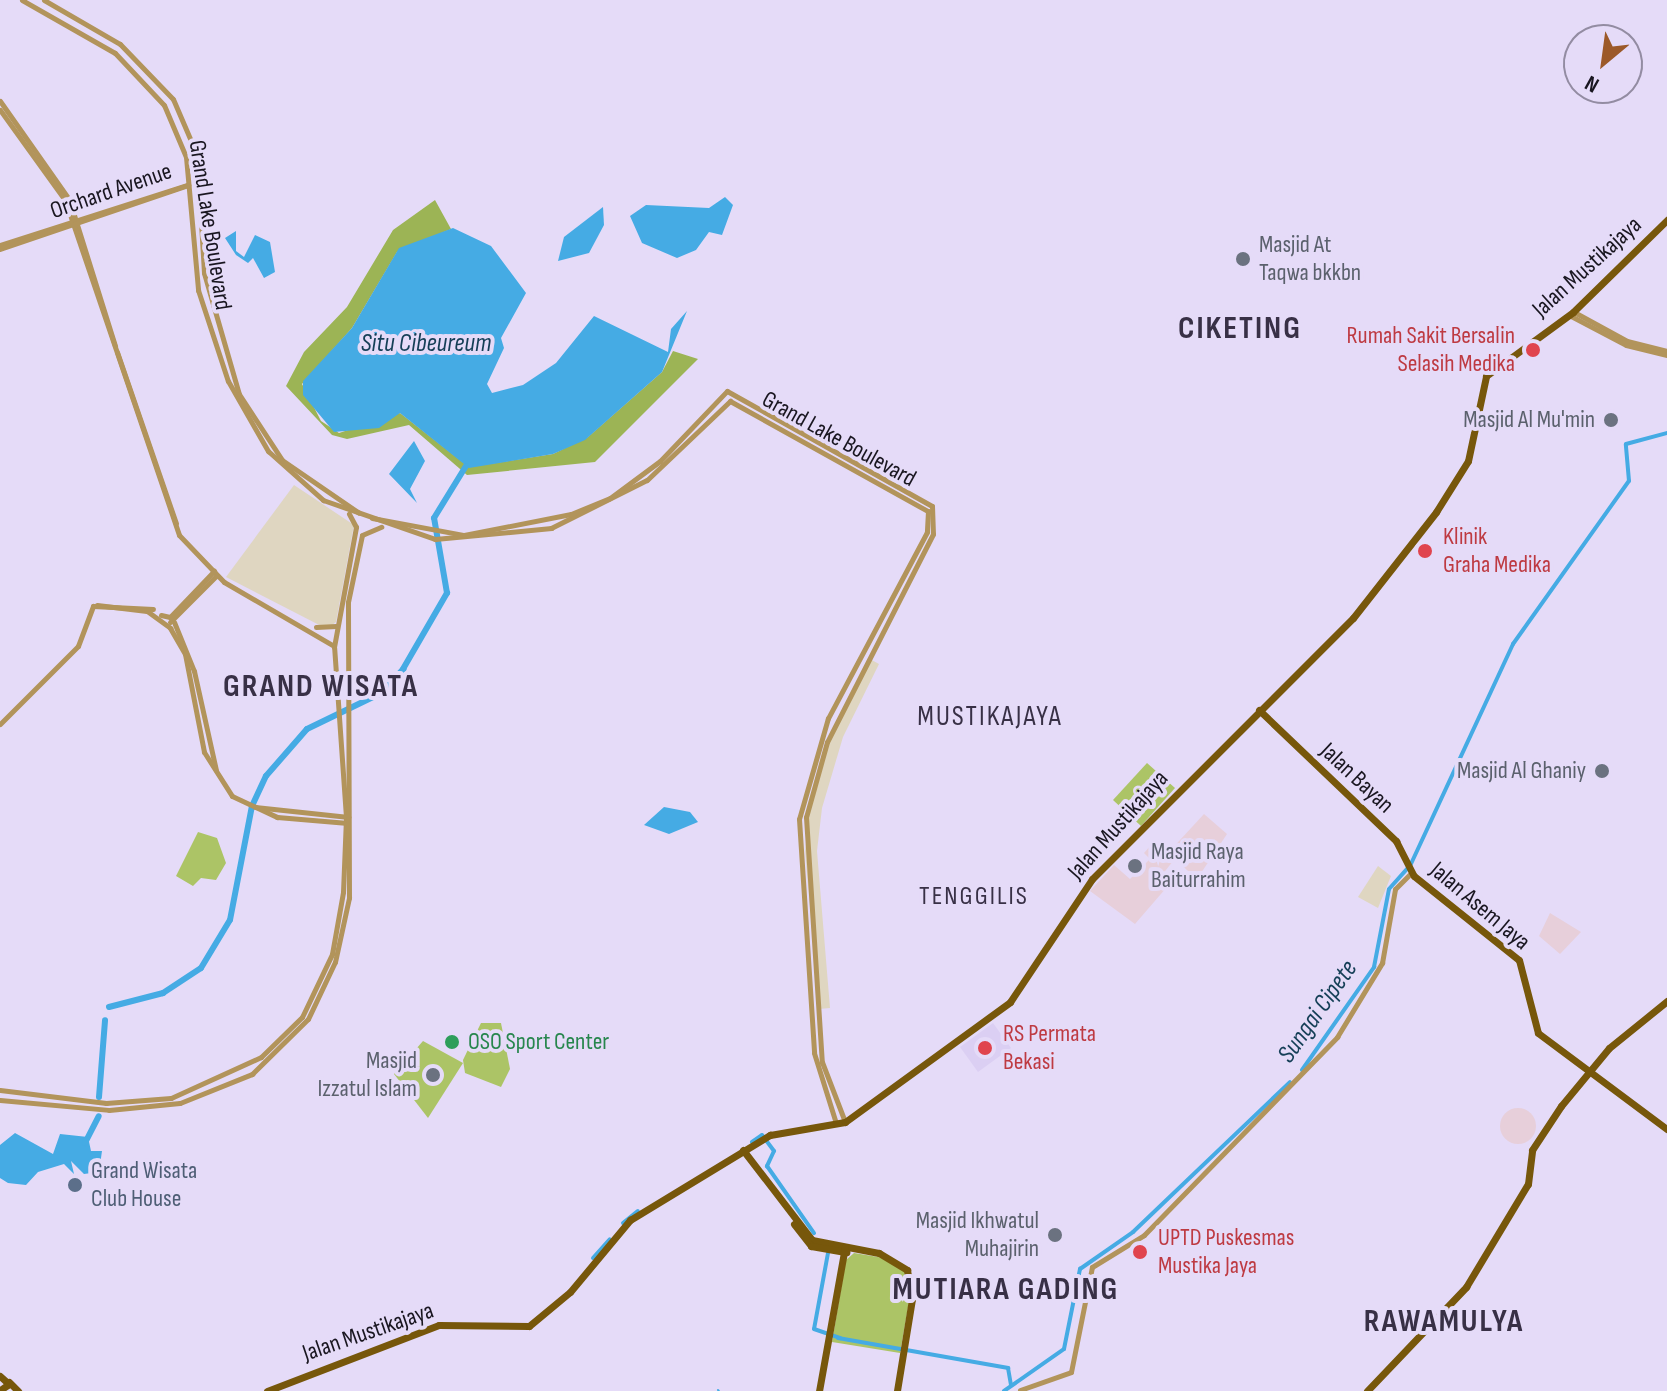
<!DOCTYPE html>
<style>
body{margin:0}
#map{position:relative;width:1667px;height:1391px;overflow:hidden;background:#e5dbf8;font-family:"Sofia Sans Condensed",sans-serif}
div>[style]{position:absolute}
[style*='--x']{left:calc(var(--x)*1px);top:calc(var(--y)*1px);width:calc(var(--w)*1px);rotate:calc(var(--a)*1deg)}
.commercial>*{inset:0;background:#dfd6c1}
.built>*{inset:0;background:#dbcff3}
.education>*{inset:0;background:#e7cfda}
.round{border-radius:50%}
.green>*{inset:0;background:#acc466}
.forest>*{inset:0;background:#9cb455}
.water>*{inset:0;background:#45abe4}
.stream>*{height:2px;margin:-1px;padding:0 1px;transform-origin:1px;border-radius:1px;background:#45abe4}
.canal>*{height:4px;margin:-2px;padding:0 2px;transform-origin:2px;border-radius:2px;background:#45abe4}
.river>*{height:6px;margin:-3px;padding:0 3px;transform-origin:3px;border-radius:3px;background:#45abe4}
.minor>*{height:5px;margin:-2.5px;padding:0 2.5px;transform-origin:2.5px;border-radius:2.5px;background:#b2945b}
.major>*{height:7px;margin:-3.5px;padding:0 3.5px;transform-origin:3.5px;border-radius:3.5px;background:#77570b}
.dots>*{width:22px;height:22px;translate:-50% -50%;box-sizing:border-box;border:4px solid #e5dbf8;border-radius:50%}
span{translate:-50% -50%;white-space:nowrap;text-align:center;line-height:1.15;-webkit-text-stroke:8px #e5dbf8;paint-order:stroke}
.street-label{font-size:24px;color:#191620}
.worship-label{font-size:24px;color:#5b616d}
.left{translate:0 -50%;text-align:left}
.right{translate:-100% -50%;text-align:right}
.health-label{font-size:24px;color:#be3a42}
.leisure-label{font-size:24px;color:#27864d}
.service-label{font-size:24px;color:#4e5e75}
.water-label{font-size:26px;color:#153f57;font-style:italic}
.neighbourhood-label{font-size:26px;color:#383046;letter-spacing:2px}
.quarter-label{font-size:28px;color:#383046;letter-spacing:2px}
.district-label{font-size:32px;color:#383046;font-weight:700;letter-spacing:2px}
.north{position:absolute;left:1563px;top:24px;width:80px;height:80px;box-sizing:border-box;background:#e5dbf8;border:2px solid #938ca2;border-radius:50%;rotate:209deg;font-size:22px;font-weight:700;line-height:32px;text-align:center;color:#191620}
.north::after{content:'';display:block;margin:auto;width:28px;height:36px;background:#9c5929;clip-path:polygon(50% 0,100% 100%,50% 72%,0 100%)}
</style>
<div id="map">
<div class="commercial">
<div style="clip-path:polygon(294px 485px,354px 525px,336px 622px,327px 629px,226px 577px)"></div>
<div style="clip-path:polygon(868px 658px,879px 664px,843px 737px,822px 808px,817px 851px,830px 1008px,819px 1009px,805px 851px,810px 804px,833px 732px)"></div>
<div style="clip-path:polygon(1378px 866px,1391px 876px,1378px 908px,1358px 897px)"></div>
</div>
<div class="built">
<div style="clip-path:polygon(993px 1023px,1011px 1048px,978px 1072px,960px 1047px)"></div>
</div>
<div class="education">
<div style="clip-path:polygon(1204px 814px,1227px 834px,1197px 879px,1168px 853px)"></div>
<div style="clip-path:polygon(1152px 844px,1173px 861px,1155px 884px,1167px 873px,1173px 880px,1135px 924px,1090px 891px,1114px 865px,1130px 879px,1150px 859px,1144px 853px)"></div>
<div style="clip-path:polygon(1550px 913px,1581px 932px,1560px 954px,1539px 936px)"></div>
<div class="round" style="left:1500px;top:1108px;width:36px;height:36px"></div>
</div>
<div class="green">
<div style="clip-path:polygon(1147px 763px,1175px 788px,1141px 826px,1113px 800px)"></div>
<div style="clip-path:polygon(198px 832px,217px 838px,226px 863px,216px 880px,201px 878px,193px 886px,176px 876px)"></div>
<div style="clip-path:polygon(481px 1023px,501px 1023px,510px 1069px,501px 1087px,465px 1073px,463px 1060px)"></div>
<div style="clip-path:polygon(423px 1041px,463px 1063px,428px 1118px,394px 1074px)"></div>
<div style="clip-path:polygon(854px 1253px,884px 1258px,905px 1271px,911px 1290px,900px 1353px,832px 1342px,846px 1260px)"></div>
</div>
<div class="forest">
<div style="clip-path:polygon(435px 200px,451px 229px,397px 252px,352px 328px,302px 384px,321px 421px,339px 433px,400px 413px,469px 467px,553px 454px,588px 437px,662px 372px,673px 351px,698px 359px,595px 462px,467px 475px,409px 425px,347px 439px,332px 435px,286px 386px,304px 352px,347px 307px,393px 230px)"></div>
</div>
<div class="water">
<div style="clip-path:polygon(725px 197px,733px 205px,722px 235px,709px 232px,696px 250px,677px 258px,642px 243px,630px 216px,646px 205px,709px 208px)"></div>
<div style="clip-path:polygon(603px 207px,604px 225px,589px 253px,558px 261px,564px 237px)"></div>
<div style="clip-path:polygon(453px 228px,491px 246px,526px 293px,501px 338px,504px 348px,487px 384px,492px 393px,523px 385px,556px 363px,594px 316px,668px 352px,671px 329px,687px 311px,662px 372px,585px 440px,553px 454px,469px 468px,400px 413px,379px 428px,334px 432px,303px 395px,303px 381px,352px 328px,399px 248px)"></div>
<div style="clip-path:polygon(236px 231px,236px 251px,244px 257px,255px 235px,270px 242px,275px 272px,264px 278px,253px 258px,248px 263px,236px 255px,225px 238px)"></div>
<div style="clip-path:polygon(414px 441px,425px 461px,410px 489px,417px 503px,389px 474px)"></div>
<div style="clip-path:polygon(664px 807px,690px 812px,698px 822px,669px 834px,644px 825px)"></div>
<div style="clip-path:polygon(15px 1133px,53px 1154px,60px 1134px,88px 1137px,91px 1151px,102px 1151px,99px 1172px,84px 1174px,71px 1161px,74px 1174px,64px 1164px,38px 1172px,26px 1185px,8px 1183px,0 1178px,0 1145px)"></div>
</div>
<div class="stream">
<div style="--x:718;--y:1390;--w:1;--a:45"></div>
</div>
<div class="canal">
<div style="--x:1302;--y:1070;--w:126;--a:-55"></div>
<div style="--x:1374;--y:967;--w:79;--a:-79.1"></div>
<div style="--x:1389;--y:889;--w:31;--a:-48"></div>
<div style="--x:1410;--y:866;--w:245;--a:-65.1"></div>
<div style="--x:1513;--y:644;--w:200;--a:-54.6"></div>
<div style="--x:1629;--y:481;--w:37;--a:-95"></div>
<div style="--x:1626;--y:444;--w:42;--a:-15"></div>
<div style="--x:752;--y:1142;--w:12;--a:-35"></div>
<div style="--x:762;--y:1135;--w:20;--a:53"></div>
<div style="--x:774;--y:1151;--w:17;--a:115"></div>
<div style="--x:767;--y:1166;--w:82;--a:55"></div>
<div style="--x:623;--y:1223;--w:19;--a:-39"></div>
<div style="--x:828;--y:1253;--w:77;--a:100.4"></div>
<div style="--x:814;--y:1329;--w:28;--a:19"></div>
<div style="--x:593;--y:1258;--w:25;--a:-48"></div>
<div style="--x:838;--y:1338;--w:173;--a:10"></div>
<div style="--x:1008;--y:1368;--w:17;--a:80"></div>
<div style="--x:1004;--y:1391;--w:73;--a:-35"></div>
<div style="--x:1064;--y:1349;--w:82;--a:-78.7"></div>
<div style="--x:1080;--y:1269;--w:65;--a:-34.9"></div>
<div style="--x:1133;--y:1232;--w:217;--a:-43.7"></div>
</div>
<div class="river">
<div style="--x:109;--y:1007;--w:56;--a:-14.5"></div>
<div style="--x:163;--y:993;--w:45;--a:-33.3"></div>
<div style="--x:201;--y:968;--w:56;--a:-58.9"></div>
<div style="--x:230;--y:920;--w:116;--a:-79.1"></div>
<div style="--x:252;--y:806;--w:33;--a:-65"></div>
<div style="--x:266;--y:776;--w:62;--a:-48.9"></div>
<div style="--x:307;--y:729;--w:82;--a:-25.9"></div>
<div style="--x:381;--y:693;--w:33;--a:-47"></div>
<div style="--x:403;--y:669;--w:88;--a:-59.9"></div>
<div style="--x:447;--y:593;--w:76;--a:-99.8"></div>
<div style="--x:434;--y:518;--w:61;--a:-58.4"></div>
<div style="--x:99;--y:1097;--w:77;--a:-85.5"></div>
<div style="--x:85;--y:1143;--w:30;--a:-63"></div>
</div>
<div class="minor">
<div style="--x:22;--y:0;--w:107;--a:29.7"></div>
<div style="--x:115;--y:53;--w:71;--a:46.7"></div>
<div style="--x:164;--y:105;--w:56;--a:67.1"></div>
<div style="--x:186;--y:157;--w:134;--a:84.8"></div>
<div style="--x:198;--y:290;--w:96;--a:71.8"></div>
<div style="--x:228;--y:381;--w:81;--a:60.3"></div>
<div style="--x:268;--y:451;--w:74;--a:41.7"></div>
<div style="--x:323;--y:500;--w:119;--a:19.2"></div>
<div style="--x:435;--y:539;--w:117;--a:-5.4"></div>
<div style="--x:551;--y:528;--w:107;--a:-26.6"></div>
<div style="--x:647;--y:480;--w:115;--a:-43.6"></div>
<div style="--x:730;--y:401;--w:227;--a:29.1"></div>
<div style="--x:928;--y:511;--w:21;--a:93"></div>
<div style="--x:927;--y:532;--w:211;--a:118"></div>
<div style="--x:828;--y:718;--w:105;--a:106"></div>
<div style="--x:799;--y:819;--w:234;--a:86.3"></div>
<div style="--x:814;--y:1053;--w:73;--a:72.6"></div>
<div style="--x:44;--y:0;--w:88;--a:30.1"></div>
<div style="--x:120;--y:44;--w:76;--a:46.1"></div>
<div style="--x:173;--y:99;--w:61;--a:66.8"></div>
<div style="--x:197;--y:155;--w:118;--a:86.6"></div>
<div style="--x:204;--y:273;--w:126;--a:73.9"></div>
<div style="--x:239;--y:394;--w:79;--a:56.9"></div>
<div style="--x:282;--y:460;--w:93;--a:34.5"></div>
<div style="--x:0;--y:101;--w:120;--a:54.9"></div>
<div style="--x:69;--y:199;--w:154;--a:72.6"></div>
<div style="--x:0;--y:110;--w:111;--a:54.2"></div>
<div style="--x:65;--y:200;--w:354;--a:71.2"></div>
<div style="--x:179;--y:535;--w:65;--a:46.2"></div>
<div style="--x:224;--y:582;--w:127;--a:30.2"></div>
<div style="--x:0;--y:245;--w:196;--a:-17.8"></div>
<div style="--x:0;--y:249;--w:199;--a:-18.8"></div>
<div style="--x:1574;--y:312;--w:60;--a:28.7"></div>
<div style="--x:1627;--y:341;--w:41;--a:14"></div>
<div style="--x:1569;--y:315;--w:64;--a:27.8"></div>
<div style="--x:1626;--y:345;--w:42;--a:13.7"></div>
<div style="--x:117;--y:352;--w:181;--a:71"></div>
<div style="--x:372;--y:518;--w:94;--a:10.5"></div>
<div style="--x:464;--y:535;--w:109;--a:-11.1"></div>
<div style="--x:571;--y:514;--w:42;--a:-22.3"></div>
<div style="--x:610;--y:498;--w:62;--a:-36.5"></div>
<div style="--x:660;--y:461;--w:97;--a:-46.3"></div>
<div style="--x:727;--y:391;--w:235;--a:29.3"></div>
<div style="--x:932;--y:506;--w:28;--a:88"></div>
<div style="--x:933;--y:534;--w:233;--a:117"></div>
<div style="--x:827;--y:742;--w:78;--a:105.6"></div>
<div style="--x:806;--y:817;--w:246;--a:86.3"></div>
<div style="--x:822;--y:1062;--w:64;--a:69"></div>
<div style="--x:97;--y:605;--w:50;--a:6.8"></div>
<div style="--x:147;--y:611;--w:29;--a:36"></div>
<div style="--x:170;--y:628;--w:30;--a:60"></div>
<div style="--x:185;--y:654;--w:100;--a:79"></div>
<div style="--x:204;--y:752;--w:52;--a:57.5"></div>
<div style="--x:232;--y:796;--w:50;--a:25"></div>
<div style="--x:277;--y:817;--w:71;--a:4.8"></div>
<div style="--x:161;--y:615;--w:9;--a:13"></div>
<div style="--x:170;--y:617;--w:64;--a:-46.3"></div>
<div style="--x:170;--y:622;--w:65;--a:-45"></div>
<div style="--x:174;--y:622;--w:53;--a:67.8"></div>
<div style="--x:194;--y:671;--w:101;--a:77.5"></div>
<div style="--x:316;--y:627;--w:20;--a:-3"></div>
<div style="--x:0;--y:724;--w:110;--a:-45"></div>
<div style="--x:78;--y:646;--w:43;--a:-69.4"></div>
<div style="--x:93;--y:606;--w:60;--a:2.9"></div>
<div style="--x:255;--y:807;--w:94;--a:6.1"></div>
<div style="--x:0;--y:1090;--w:107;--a:7"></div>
<div style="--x:106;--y:1103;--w:65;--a:-4.4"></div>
<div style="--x:171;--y:1098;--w:99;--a:-24.5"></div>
<div style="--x:261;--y:1057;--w:57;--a:-44.3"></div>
<div style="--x:302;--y:1017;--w:70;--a:-64.5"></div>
<div style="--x:332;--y:954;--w:63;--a:-79.9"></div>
<div style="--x:343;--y:892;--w:75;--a:-87.7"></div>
<div style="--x:346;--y:817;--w:170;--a:-94"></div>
<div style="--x:334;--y:647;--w:122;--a:-79.6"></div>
<div style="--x:356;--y:527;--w:15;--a:-118"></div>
<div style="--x:0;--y:1100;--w:109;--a:5.2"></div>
<div style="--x:109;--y:1110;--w:71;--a:-5.6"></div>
<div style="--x:180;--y:1103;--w:78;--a:-21.9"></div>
<div style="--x:252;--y:1074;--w:78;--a:-44.5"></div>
<div style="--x:308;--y:1019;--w:63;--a:-64.7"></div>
<div style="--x:335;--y:962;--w:66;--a:-77.7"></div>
<div style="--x:349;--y:898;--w:296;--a:-90.2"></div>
<div style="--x:348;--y:602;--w:68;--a:-78.2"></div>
<div style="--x:362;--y:535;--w:21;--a:-23"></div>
<div style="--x:1020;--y:1390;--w:54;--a:-19.4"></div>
<div style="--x:1071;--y:1372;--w:107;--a:-78.7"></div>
<div style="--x:1092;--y:1267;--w:61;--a:-31.6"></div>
<div style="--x:1144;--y:1235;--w:277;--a:-45.7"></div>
<div style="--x:1337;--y:1037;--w:87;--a:-58.7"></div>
<div style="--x:1382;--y:963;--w:75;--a:-80"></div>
<div style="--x:1395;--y:889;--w:23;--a:-45"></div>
</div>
<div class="major">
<div style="--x:1259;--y:710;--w:190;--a:43.7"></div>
<div style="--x:1396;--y:841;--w:39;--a:63"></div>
<div style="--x:1414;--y:876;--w:134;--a:38.7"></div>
<div style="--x:1519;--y:960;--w:75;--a:75.4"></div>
<div style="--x:1538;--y:1033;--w:161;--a:36.7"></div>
<div style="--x:743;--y:1150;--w:113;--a:52.5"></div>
<div style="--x:812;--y:1240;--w:68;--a:11"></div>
<div style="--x:879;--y:1253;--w:33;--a:31"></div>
<div style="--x:907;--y:1270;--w:29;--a:80"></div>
<div style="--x:912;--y:1299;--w:93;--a:99.3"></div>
<div style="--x:794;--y:1224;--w:28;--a:52"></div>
<div style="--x:811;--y:1246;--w:36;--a:10"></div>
<div style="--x:0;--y:1376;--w:12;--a:42"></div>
<div style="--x:9;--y:1384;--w:11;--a:146"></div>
<div style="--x:9;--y:1382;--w:13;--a:45"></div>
<div style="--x:267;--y:1391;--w:184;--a:-21"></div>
<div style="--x:439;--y:1325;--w:90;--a:0.6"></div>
<div style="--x:529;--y:1326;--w:53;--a:-39.7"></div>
<div style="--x:570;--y:1292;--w:94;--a:-50.2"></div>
<div style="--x:630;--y:1220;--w:164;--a:-31.3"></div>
<div style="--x:770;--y:1135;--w:76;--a:-9.8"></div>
<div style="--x:845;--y:1122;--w:204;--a:-36"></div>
<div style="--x:1010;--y:1002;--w:148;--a:-56.3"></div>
<div style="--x:1092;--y:879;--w:369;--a:-45"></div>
<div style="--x:1353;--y:618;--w:135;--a:-51.9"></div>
<div style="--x:1436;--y:512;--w:60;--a:-57.9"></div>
<div style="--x:1468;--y:461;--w:87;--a:-78"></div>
<div style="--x:1486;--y:376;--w:108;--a:-36.3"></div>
<div style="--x:1573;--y:312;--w:132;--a:-44.4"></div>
<div style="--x:819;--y:1391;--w:146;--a:-79.8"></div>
<div style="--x:1367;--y:1391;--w:144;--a:-46.4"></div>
<div style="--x:1466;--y:1287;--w:120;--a:-59"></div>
<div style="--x:1528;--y:1184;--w:34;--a:-83"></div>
<div style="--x:1532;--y:1150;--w:53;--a:-56.6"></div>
<div style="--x:1561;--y:1106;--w:75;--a:-50.4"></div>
<div style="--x:1609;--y:1048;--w:75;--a:-39"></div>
</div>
<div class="dots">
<div style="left:1243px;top:259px;background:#6b7280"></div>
<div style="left:1533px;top:350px;background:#e0444e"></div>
<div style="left:1611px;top:420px;background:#6b7280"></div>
<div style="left:1425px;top:551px;background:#e0444e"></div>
<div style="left:1602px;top:771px;background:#6b7280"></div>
<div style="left:1135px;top:866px;background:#6b7280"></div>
<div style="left:452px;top:1042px;background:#2e9e5b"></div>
<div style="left:985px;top:1048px;background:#e0444e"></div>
<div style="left:433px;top:1075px;background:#6b7280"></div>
<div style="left:75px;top:1185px;background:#5c6f8a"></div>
<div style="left:1055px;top:1235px;background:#6b7280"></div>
<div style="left:1140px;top:1252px;background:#e0444e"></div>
</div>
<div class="street-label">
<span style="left:111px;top:191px;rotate:-19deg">Orchard Avenue</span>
<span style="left:210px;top:225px;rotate:81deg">Grand Lake Boulevard</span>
<span style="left:1587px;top:267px;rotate:-42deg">Jalan Mustikajaya</span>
<span style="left:839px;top:439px;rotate:29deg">Grand Lake Boulevard</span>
<span style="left:1357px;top:778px;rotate:43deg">Jalan Bayan</span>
<span style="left:1118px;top:825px;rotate:-48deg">Jalan Mustikajaya</span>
<span style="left:1480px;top:906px;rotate:40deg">Jalan Asem Jaya</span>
<span style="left:368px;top:1332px;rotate:-19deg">Jalan Mustikajaya</span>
</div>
<div class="worship-label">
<span class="left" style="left:1259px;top:259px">Masjid At<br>Taqwa bkkbn</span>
<span class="right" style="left:1595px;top:420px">Masjid Al Mu'min</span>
<span class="right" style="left:1586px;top:771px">Masjid Al Ghaniy</span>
<span class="left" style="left:1151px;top:866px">Masjid Raya<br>Baiturrahim</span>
<span class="right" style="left:417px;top:1075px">Masjid<br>Izzatul Islam</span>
<span class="right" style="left:1039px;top:1235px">Masjid Ikhwatul<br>Muhajirin</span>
</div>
<div class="health-label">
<span class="right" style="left:1515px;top:350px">Rumah Sakit Bersalin<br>Selasih Medika</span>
<span class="left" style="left:1443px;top:551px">Klinik<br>Graha Medika</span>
<span class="left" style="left:1003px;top:1048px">RS Permata<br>Bekasi</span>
<span class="left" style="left:1158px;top:1252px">UPTD Puskesmas<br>Mustika Jaya</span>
</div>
<div class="leisure-label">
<span class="left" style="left:468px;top:1042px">OSO Sport Center</span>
</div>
<div class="service-label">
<span class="left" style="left:91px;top:1185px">Grand Wisata<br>Club House</span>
</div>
<div class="water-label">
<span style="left:426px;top:344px">Situ Cibeureum</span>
<span style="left:1318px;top:1012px;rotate:-55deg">Sungai Cipete</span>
</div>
<div class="neighbourhood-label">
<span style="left:974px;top:897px">TENGGILIS</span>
</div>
<div class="quarter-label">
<span style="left:990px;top:717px">MUSTIKAJAYA</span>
</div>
<div class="district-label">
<span style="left:1240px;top:329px">CIKETING</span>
<span style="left:321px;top:687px">GRAND WISATA</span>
<span style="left:1006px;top:1290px">MUTIARA GADING</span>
<span style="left:1444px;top:1322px">RAWAMULYA</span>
</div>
<div class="north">N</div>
</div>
